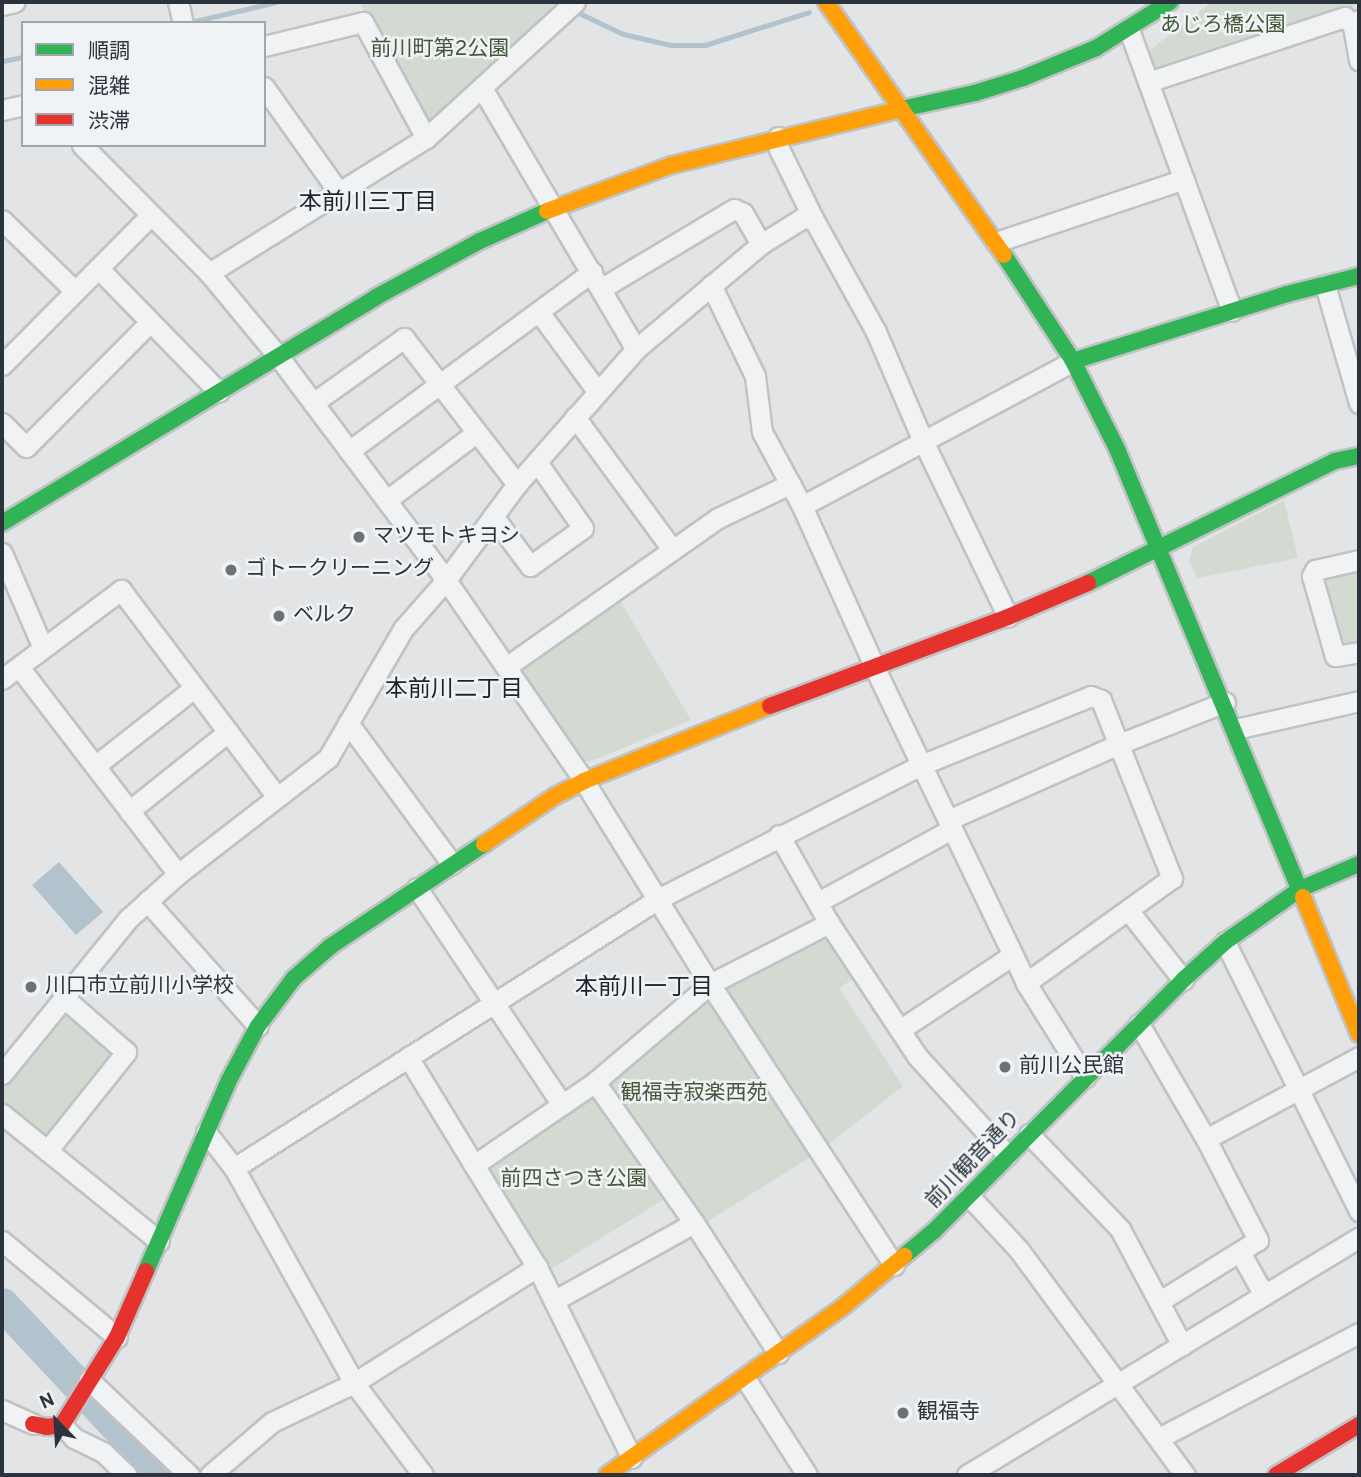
<!DOCTYPE html>
<meta charset="utf-8">
<style>
body{margin:0}
#map{position:relative;width:1361px;height:1477px;overflow:hidden;background:#e2e4e6;font-family:Overpass,"Noto Sans JP",sans-serif}
div>[style]{position:absolute}
[style*='--x']{left:calc(var(--x)*1px);top:calc(var(--y)*1px);width:calc(var(--w)*1px);rotate:calc(var(--a)*1deg)}
.green>*{inset:0;background:#d3dad2}
.water>*{inset:0;background:#b3c3ce}
.stream>*{height:5px;margin:-2.5px;padding:0 2.5px;transform-origin:2.5px;border-radius:2.5px;background:#b3c3ce}
.river>*{height:33px;margin:-16.5px;padding:0 16.5px;transform-origin:16.5px;border-radius:16.5px;background:#b3c3ce}
.roads{filter:drop-shadow(2px 0 #c0c2c4) drop-shadow(-2px 0 #c0c2c4) drop-shadow(0 2px #c0c2c4) drop-shadow(0 -2px #c0c2c4)}
.street>*{height:19px;margin:-9.5px;padding:0 9.5px;transform-origin:9.5px;border-radius:9.5px;background:#f1f2f3}
.fast>*{height:16px;margin:-8px;padding:0 8px;transform-origin:8px;border-radius:8px;background:#30b455}
.slow>*{height:16px;margin:-8px;padding:0 8px;transform-origin:8px;border-radius:8px;background:#ff9f0a}
.jam>*{height:16px;margin:-8px;padding:0 8px;transform-origin:8px;border-radius:8px;background:#e5322d}
.dots>*{width:19px;height:19px;translate:-50% -50%;box-sizing:border-box;border:4px solid #f0f3f5;border-radius:50%}
span{translate:-50% -50%;white-space:nowrap;text-align:center;line-height:1.15;-webkit-text-stroke:5px #f0f3f5;paint-order:stroke}
.park-label{font-size:21px;color:#425839}
.poi-label{font-size:21px;color:#2b333d}
.left{translate:0 -50%;text-align:left}
.street-label{font-size:21px;color:#2b333d}
.neighbourhood-label{font-size:23px;color:#1d242e}
.frame{position:absolute;inset:0;border:4px solid #2b333d;pointer-events:none}
.legend{position:absolute;left:21px;top:21px;width:245px;height:126px;box-sizing:border-box;background:#f0f3f5;border:2px solid #a1a6ab;margin:0;padding:9px 12px;list-style:none;font-size:21px;color:#2b333d}
.legend li{display:flex;align-items:center;gap:14px;height:35px}
.legend b{width:35px;border:2px solid #a1a6ab}
.north{position:absolute;left:21px;top:1386px;width:70px;height:70px;-webkit-text-stroke:5px #f0f3f5;paint-order:stroke;rotate:336deg;font-size:19px;font-weight:700;line-height:28px;text-align:center;color:#2b333d}
.north::after{content:'';display:block;margin:auto;width:24px;height:32px;background:#2b333d;clip-path:polygon(50% 0,100% 100%,50% 72%,0 100%)}
</style>
<div id="map">
<div class="green">
<div style="clip-path:polygon(361px 2px,554px 2px,558px 6px,433px 121px,426px 119px,364px 14px)"></div>
<div style="clip-path:polygon(1212px 2px,1359px 2px,1347px 11px,1156px 72px,1150px 50px)"></div>
<div style="clip-path:polygon(1284px 500px,1298px 558px,1197px 578px,1189px 561px,1193px 547px)"></div>
<div style="clip-path:polygon(1359px 565px,1359px 647px,1345px 649px,1337px 643px,1317px 581px,1322px 572px)"></div>
<div style="clip-path:polygon(619px 599px,691px 720px,589px 762px,577px 759px,518px 673px,519px 666px)"></div>
<div style="clip-path:polygon(818px 935px,828px 938px,856px 977px,839px 988px,903px 1086px,825px 1147px,724px 992px,724px 983px)"></div>
<div style="clip-path:polygon(705px 999px,711px 1000px,812px 1156px,705px 1223px,609px 1088px,609px 1080px)"></div>
<div style="clip-path:polygon(65px 1011px,117px 1048px,49px 1141px,2px 1103px,2px 1087px)"></div>
<div style="clip-path:polygon(586px 1097px,595px 1098px,666px 1198px,548px 1271px,487px 1166px)"></div>
</div>
<div class="water">
<div style="clip-path:polygon(59px 862px,103px 912px,76px 935px,32px 885px)"></div>
</div>
<div class="stream">
<div style="--x:581;--y:14;--w:47;--a:25.5"></div>
<div style="--x:623;--y:34;--w:49;--a:12.9"></div>
<div style="--x:671;--y:45;--w:34;--a:0"></div>
<div style="--x:705;--y:45;--w:109;--a:-17.6"></div>
<div style="--x:191;--y:22;--w:87;--a:-13.2"></div>
<div style="--x:2;--y:61;--w:21;--a:-11"></div>
</div>
<div class="river">
<div style="--x:2;--y:1304;--w:234;--a:46.9"></div>
</div>
<div class="roads">
<div class="street">
<div style="--x:178;--y:2;--w:22;--a:77"></div>
<div style="--x:2;--y:5;--w:13;--a:-13"></div>
<div style="--x:1359;--y:20;--w:8;--a:135"></div>
<div style="--x:1353;--y:26;--w:35;--a:80"></div>
<div style="--x:1129;--y:30;--w:299;--a:69.9"></div>
<div style="--x:264;--y:46;--w:102;--a:-13.6"></div>
<div style="--x:363;--y:22;--w:132;--a:61.5"></div>
<div style="--x:1148;--y:82;--w:207;--a:-18.3"></div>
<div style="--x:1345;--y:17;--w:12;--a:48"></div>
<div style="--x:264;--y:87;--w:128;--a:54.6"></div>
<div style="--x:482;--y:88;--w:303;--a:59.5"></div>
<div style="--x:2;--y:110;--w:22;--a:-13"></div>
<div style="--x:778;--y:137;--w:12;--a:85"></div>
<div style="--x:779;--y:149;--w:79;--a:63.8"></div>
<div style="--x:82;--y:145;--w:180;--a:45.2"></div>
<div style="--x:209;--y:273;--w:108;--a:50.3"></div>
<div style="--x:278;--y:356;--w:280;--a:53.1"></div>
<div style="--x:446;--y:580;--w:244;--a:55.5"></div>
<div style="--x:584;--y:781;--w:239;--a:58.2"></div>
<div style="--x:710;--y:984;--w:336;--a:56.8"></div>
<div style="--x:2;--y:220;--w:102;--a:44.2"></div>
<div style="--x:996;--y:242;--w:198;--a:-18.5"></div>
<div style="--x:98;--y:268;--w:173;--a:45.7"></div>
<div style="--x:209;--y:273;--w:256;--a:-31.9"></div>
<div style="--x:426;--y:138;--w:202;--a:-42.4"></div>
<div style="--x:711;--y:285;--w:101;--a:64.2"></div>
<div style="--x:755;--y:376;--w:56;--a:82.9"></div>
<div style="--x:762;--y:432;--w:84;--a:61.6"></div>
<div style="--x:802;--y:506;--w:190;--a:65.7"></div>
<div style="--x:880;--y:679;--w:337;--a:64.3"></div>
<div style="--x:1026;--y:983;--w:111;--a:57.9"></div>
<div style="--x:1325;--y:285;--w:123;--a:73.9"></div>
<div style="--x:602;--y:288;--w:154;--a:-30.9"></div>
<div style="--x:734;--y:209;--w:10;--a:24"></div>
<div style="--x:743;--y:213;--w:36;--a:60"></div>
<div style="--x:539;--y:312;--w:98;--a:53.7"></div>
<div style="--x:2;--y:365;--w:210;--a:-45.2"></div>
<div style="--x:313;--y:403;--w:112;--a:-35.5"></div>
<div style="--x:404;--y:338;--w:185;--a:52.3"></div>
<div style="--x:575;--y:417;--w:164;--a:53.7"></div>
<div style="--x:2;--y:423;--w:34;--a:45"></div>
<div style="--x:26;--y:447;--w:176;--a:-45.2"></div>
<div style="--x:349;--y:451;--w:302;--a:-36.4"></div>
<div style="--x:387;--y:500;--w:111;--a:-37"></div>
<div style="--x:802;--y:506;--w:307;--a:-28.1"></div>
<div style="--x:493;--y:516;--w:62;--a:53.5"></div>
<div style="--x:530;--y:566;--w:65;--a:-35.6"></div>
<div style="--x:583;--y:528;--w:80;--a:-124.9"></div>
<div style="--x:2;--y:553;--w:103;--a:66.7"></div>
<div style="--x:1359;--y:560;--w:45;--a:167.2"></div>
<div style="--x:1315;--y:570;--w:7;--a:117"></div>
<div style="--x:1312;--y:576;--w:83;--a:74"></div>
<div style="--x:1335;--y:656;--w:24;--a:-9"></div>
<div style="--x:19;--y:667;--w:261;--a:52.5"></div>
<div style="--x:506;--y:667;--w:259;--a:-35.1"></div>
<div style="--x:718;--y:518;--w:80;--a:-25.3"></div>
<div style="--x:2;--y:679;--w:149;--a:-36.8"></div>
<div style="--x:121;--y:590;--w:258;--a:53"></div>
<div style="--x:348;--y:723;--w:175;--a:53.6"></div>
<div style="--x:1236;--y:729;--w:126;--a:-12.8"></div>
<div style="--x:95;--y:766;--w:126;--a:-38.2"></div>
<div style="--x:129;--y:811;--w:127;--a:-38.6"></div>
<div style="--x:948;--y:820;--w:187;--a:-24"></div>
<div style="--x:1119;--y:744;--w:114;--a:-21.6"></div>
<div style="--x:779;--y:835;--w:101;--a:60.4"></div>
<div style="--x:829;--y:923;--w:159;--a:56.5"></div>
<div style="--x:917;--y:1056;--w:134;--a:47.7"></div>
<div style="--x:417;--y:888;--w:261;--a:56.2"></div>
<div style="--x:147;--y:901;--w:167;--a:48.4"></div>
<div style="--x:818;--y:902;--w:153;--a:-28.6"></div>
<div style="--x:1128;--y:910;--w:89;--a:51.8"></div>
<div style="--x:1225;--y:942;--w:301;--a:63.5"></div>
<div style="--x:1139;--y:1024;--w:133;--a:59.8"></div>
<div style="--x:1206;--y:1139;--w:114;--a:62.8"></div>
<div style="--x:1258;--y:1240;--w:115;--a:148.1"></div>
<div style="--x:901;--y:1029;--w:134;--a:-33.5"></div>
<div style="--x:408;--y:1057;--w:127;--a:58.6"></div>
<div style="--x:474;--y:1165;--w:147;--a:-34.4"></div>
<div style="--x:595;--y:1082;--w:151;--a:-40.4"></div>
<div style="--x:710;--y:984;--w:134;--a:-27.1"></div>
<div style="--x:2;--y:1074;--w:201;--a:-50.9"></div>
<div style="--x:129;--y:918;--w:66;--a:-41.9"></div>
<div style="--x:178;--y:874;--w:190;--a:-37.7"></div>
<div style="--x:328;--y:758;--w:149;--a:-59.8"></div>
<div style="--x:403;--y:629;--w:65;--a:-48.7"></div>
<div style="--x:446;--y:580;--w:119;--a:-53.5"></div>
<div style="--x:517;--y:484;--w:180;--a:-48.6"></div>
<div style="--x:636;--y:349;--w:163;--a:-40"></div>
<div style="--x:761;--y:244;--w:49;--a:-31.8"></div>
<div style="--x:803;--y:218;--w:11;--a:10"></div>
<div style="--x:814;--y:220;--w:128;--a:61"></div>
<div style="--x:876;--y:332;--w:119;--a:66.7"></div>
<div style="--x:923;--y:441;--w:195;--a:64.2"></div>
<div style="--x:595;--y:1082;--w:172;--a:54.9"></div>
<div style="--x:694;--y:1223;--w:155;--a:57.1"></div>
<div style="--x:2;--y:1114;--w:202;--a:39"></div>
<div style="--x:206;--y:1132;--w:46;--a:52.1"></div>
<div style="--x:234;--y:1168;--w:246;--a:60.8"></div>
<div style="--x:354;--y:1383;--w:115;--a:53.1"></div>
<div style="--x:1029;--y:1134;--w:132;--a:46.2"></div>
<div style="--x:1120;--y:1229;--w:132;--a:61.9"></div>
<div style="--x:1206;--y:1139;--w:174;--a:-28.2"></div>
<div style="--x:47;--y:1151;--w:127;--a:-51.4"></div>
<div style="--x:126;--y:1052;--w:84;--a:-138.9"></div>
<div style="--x:474;--y:1165;--w:120;--a:58.3"></div>
<div style="--x:234;--y:1168;--w:502;--a:-32.39"></div>
<div style="--x:658;--y:899;--w:295;--a:-27"></div>
<div style="--x:921;--y:765;--w:183;--a:-22.1"></div>
<div style="--x:1091;--y:696;--w:11;--a:22"></div>
<div style="--x:1101;--y:700;--w:192;--a:68.3"></div>
<div style="--x:1172;--y:878;--w:180;--a:144.3"></div>
<div style="--x:969;--y:1196;--w:74;--a:47.2"></div>
<div style="--x:1019;--y:1250;--w:280;--a:53.6"></div>
<div style="--x:2;--y:1241;--w:150;--a:39.9"></div>
<div style="--x:1241;--y:1254;--w:47;--a:60.7"></div>
<div style="--x:555;--y:1300;--w:159;--a:-29"></div>
<div style="--x:745;--y:1378;--w:115;--a:57.4"></div>
<div style="--x:89;--y:1380;--w:138;--a:43.5"></div>
<div style="--x:2;--y:1410;--w:34;--a:24"></div>
<div style="--x:62;--y:1425;--w:18;--a:47"></div>
<div style="--x:74;--y:1438;--w:32;--a:26"></div>
<div style="--x:103;--y:1452;--w:33;--a:44"></div>
<div style="--x:1159;--y:1438;--w:226;--a:-27.7"></div>
<div style="--x:210;--y:1475;--w:82;--a:-40.5"></div>
<div style="--x:272;--y:1422;--w:91;--a:-25.4"></div>
<div style="--x:354;--y:1383;--w:217;--a:-32.4"></div>
<div style="--x:537;--y:1267;--w:213;--a:63.6"></div>
<div style="--x:967;--y:1475;--w:458;--a:-31.2"></div>
</div>
<div class="fast">
<div style="--x:901;--y:109;--w:76;--a:-12.2"></div>
<div style="--x:975;--y:93;--w:50;--a:-17.4"></div>
<div style="--x:1023;--y:78;--w:79;--a:-22.3"></div>
<div style="--x:1096;--y:48;--w:87;--a:-31.9"></div>
<div style="--x:1004;--y:255;--w:126;--a:56.9"></div>
<div style="--x:1073;--y:361;--w:98;--a:63.4"></div>
<div style="--x:1117;--y:449;--w:485;--a:67.5"></div>
<div style="--x:1073;--y:361;--w:224;--a:-17.4"></div>
<div style="--x:1287;--y:294;--w:74;--a:-14"></div>
<div style="--x:2;--y:523;--w:437;--a:-31.1"></div>
<div style="--x:376;--y:297;--w:118;--a:-28.3"></div>
<div style="--x:480;--y:241;--w:73;--a:-24.1"></div>
<div style="--x:1088;--y:583;--w:275;--a:-26.3"></div>
<div style="--x:1335;--y:461;--w:25;--a:-12"></div>
<div style="--x:904;--y:1256;--w:39;--a:-40"></div>
<div style="--x:934;--y:1231;--w:354;--a:-45.2"></div>
<div style="--x:1183;--y:980;--w:57;--a:-42.1"></div>
<div style="--x:1225;--y:942;--w:92;--a:-35.2"></div>
<div style="--x:1300;--y:889;--w:64;--a:-23"></div>
<div style="--x:146;--y:1271;--w:208;--a:-66.5"></div>
<div style="--x:229;--y:1080;--w:61;--a:-61.8"></div>
<div style="--x:258;--y:1026;--w:60;--a:-53.1"></div>
<div style="--x:294;--y:978;--w:49;--a:-40.9"></div>
<div style="--x:331;--y:946;--w:184;--a:-33.7"></div>
</div>
<div class="slow">
<div style="--x:826;--y:2;--w:309;--a:54.9"></div>
<div style="--x:547;--y:211;--w:133;--a:-20.2"></div>
<div style="--x:672;--y:165;--w:236;--a:-13.7"></div>
<div style="--x:484;--y:844;--w:86;--a:-34.1"></div>
<div style="--x:555;--y:796;--w:33;--a:-27"></div>
<div style="--x:584;--y:781;--w:201;--a:-22"></div>
<div style="--x:1303;--y:897;--w:148;--a:67.8"></div>
<div style="--x:607;--y:1475;--w:292;--a:-35.5"></div>
<div style="--x:845;--y:1305;--w:77;--a:-39.7"></div>
</div>
<div class="jam">
<div style="--x:770;--y:706;--w:254;--a:-20.5"></div>
<div style="--x:1008;--y:617;--w:87;--a:-23"></div>
<div style="--x:33;--y:1424;--w:14;--a:12"></div>
<div style="--x:47;--y:1427;--w:15;--a:-8"></div>
<div style="--x:62;--y:1425;--w:104;--a:-58"></div>
<div style="--x:117;--y:1337;--w:72;--a:-66.3"></div>
<div style="--x:1276;--y:1475;--w:97;--a:-31.1"></div>
</div>
</div>
<div class="dots">
<div style="left:359px;top:537px;background:#6b7178"></div>
<div style="left:231px;top:570px;background:#6b7178"></div>
<div style="left:279px;top:616px;background:#6b7178"></div>
<div style="left:31px;top:987px;background:#6b7178"></div>
<div style="left:1005px;top:1067px;background:#6b7178"></div>
<div style="left:903px;top:1413px;background:#6b7178"></div>
</div>
<div class="park-label">
<span style="left:1223px;top:26px">あじろ橋公園</span>
<span style="left:440px;top:50px">前川町第2公園</span>
<span style="left:694px;top:1094px">観福寺寂楽西苑</span>
<span style="left:574px;top:1180px">前四さつき公園</span>
</div>
<div class="poi-label">
<span class="left" style="left:373px;top:537px">マツモトキヨシ</span>
<span class="left" style="left:245px;top:570px">ゴトークリーニング</span>
<span class="left" style="left:293px;top:616px">ベルク</span>
<span class="left" style="left:45px;top:987px">川口市立前川小学校</span>
<span class="left" style="left:1019px;top:1067px">前川公民館</span>
<span class="left" style="left:917px;top:1413px">観福寺</span>
</div>
<div class="street-label">
<span style="left:974px;top:1160px;rotate:-46deg">前川観音通り</span>
</div>
<div class="neighbourhood-label">
<span style="left:368px;top:204px">本前川三丁目</span>
<span style="left:454px;top:691px">本前川二丁目</span>
<span style="left:644px;top:989px">本前川一丁目</span>
</div>
<div class="frame"></div>
<ul class="legend">
<li><b style="height:9px;background:#30b455"></b>順調</li>
<li><b style="height:9px;background:#ff9f0a"></b>混雑</li>
<li><b style="height:9px;background:#e5322d"></b>渋滞</li>
</ul>
<div class="north">N</div>
</div>
